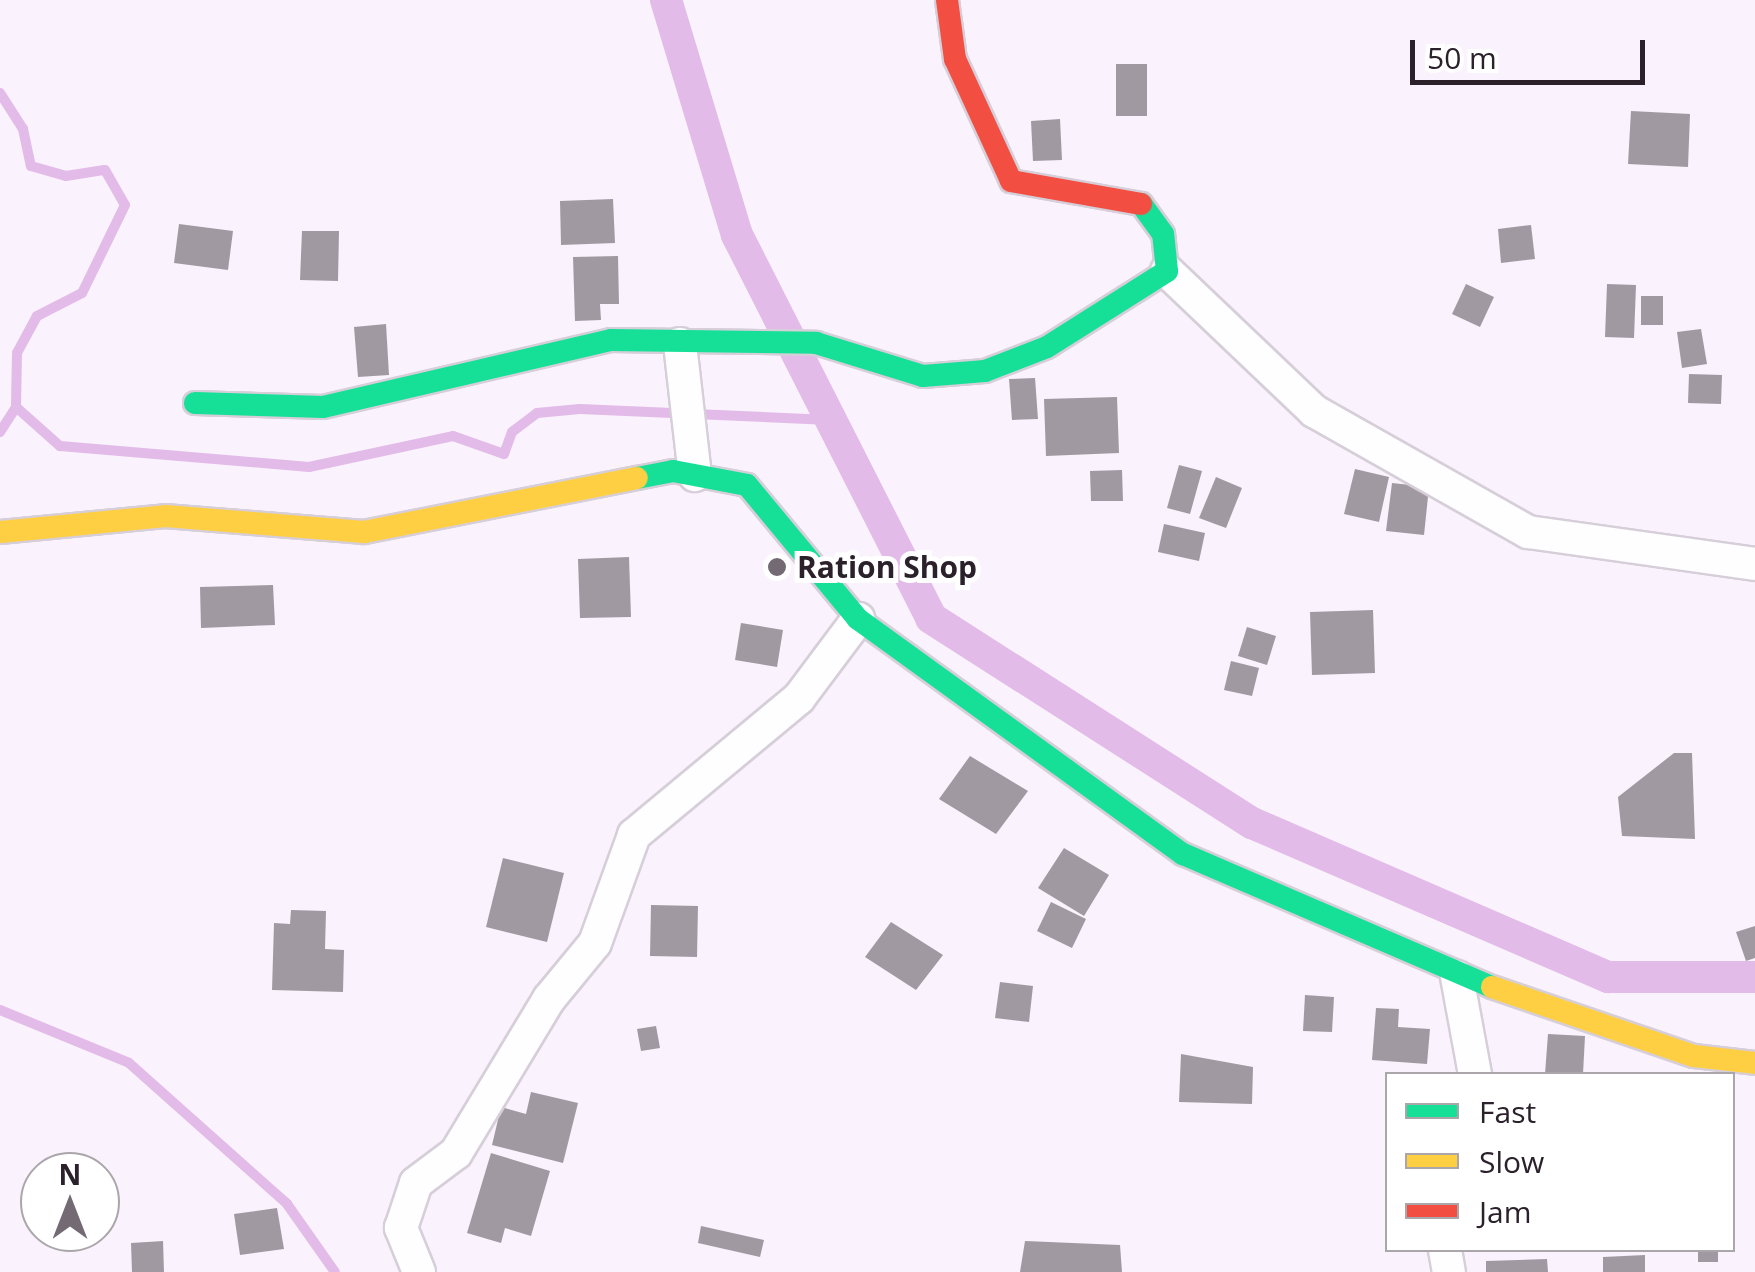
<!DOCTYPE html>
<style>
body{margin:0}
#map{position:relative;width:1755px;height:1272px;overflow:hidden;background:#faf2fc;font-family:"Open Sans",sans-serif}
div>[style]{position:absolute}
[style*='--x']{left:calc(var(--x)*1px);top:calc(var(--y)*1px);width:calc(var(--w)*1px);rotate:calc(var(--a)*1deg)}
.stream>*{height:10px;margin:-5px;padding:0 5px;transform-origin:5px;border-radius:5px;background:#e2bbe8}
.canal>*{height:32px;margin:-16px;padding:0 16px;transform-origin:16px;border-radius:16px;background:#e2bbe8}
.building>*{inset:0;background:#a199a2}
.roads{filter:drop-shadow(2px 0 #d6ced8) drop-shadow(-2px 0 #d6ced8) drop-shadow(0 2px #d6ced8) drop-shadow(0 -2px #d6ced8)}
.street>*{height:32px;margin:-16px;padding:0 16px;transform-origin:16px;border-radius:16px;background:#fefdff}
.fast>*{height:22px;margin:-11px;padding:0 11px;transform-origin:11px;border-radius:11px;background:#16e098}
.slow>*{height:22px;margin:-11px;padding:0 11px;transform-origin:11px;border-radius:11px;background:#ffcf43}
.jam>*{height:22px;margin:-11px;padding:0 11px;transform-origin:11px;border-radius:11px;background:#f24e42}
.dots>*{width:28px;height:28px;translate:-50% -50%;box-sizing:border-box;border:5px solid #fff;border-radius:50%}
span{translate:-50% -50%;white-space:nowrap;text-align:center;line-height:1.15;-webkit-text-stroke:10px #fff;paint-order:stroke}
.poi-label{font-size:30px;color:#2a212b;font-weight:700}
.left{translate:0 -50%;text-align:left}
.legend{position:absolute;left:1385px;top:1072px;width:350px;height:180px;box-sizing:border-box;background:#fff;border:2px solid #aaa6aa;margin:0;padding:12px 18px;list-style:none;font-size:30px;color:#2a212b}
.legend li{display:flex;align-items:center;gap:20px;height:50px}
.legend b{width:50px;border:2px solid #aaa6aa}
.north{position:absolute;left:20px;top:1152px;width:100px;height:100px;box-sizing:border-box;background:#fff;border:2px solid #aaa6aa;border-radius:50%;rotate:0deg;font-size:28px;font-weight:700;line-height:40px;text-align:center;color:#2a212b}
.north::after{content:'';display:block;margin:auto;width:35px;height:45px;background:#736a74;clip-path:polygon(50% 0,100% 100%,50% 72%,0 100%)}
.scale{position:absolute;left:1410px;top:40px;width:235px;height:45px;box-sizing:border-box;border:5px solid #2a212b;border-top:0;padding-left:12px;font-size:30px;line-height:35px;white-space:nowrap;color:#2a212b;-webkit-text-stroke:8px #fff;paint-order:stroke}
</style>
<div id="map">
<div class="stream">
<div style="--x:0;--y:93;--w:43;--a:57.4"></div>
<div style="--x:23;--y:129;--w:38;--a:78"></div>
<div style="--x:31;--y:166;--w:36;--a:16"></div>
<div style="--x:66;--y:176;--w:39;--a:-9"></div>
<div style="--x:105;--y:170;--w:40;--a:60.3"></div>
<div style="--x:125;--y:205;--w:98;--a:116"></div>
<div style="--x:82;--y:293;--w:51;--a:152.9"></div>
<div style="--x:37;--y:316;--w:42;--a:118.4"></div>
<div style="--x:17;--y:353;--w:54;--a:91.1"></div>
<div style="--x:16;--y:407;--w:59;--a:41.6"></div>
<div style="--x:60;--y:446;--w:250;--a:4.8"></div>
<div style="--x:309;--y:467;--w:147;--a:-12.1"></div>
<div style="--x:453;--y:436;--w:54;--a:19.4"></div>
<div style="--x:504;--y:454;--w:23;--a:-70"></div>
<div style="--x:512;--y:432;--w:31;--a:-37"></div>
<div style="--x:537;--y:413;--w:43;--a:-5.3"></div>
<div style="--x:580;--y:409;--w:250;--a:2.5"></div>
<div style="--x:0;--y:432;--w:30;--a:-57"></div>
<div style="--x:0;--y:1010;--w:139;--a:22.3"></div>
<div style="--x:129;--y:1063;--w:212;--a:41.7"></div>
<div style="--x:287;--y:1204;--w:83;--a:54.8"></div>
</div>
<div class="canal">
<div style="--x:666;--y:0;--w:245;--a:73.2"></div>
<div style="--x:737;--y:235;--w:429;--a:63.1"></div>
<div style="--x:931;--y:618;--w:381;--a:32.6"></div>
<div style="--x:1252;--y:823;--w:388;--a:23.4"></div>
<div style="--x:1608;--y:977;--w:147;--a:0"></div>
</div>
<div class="building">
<div style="clip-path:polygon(1116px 64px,1147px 64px,1147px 116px,1116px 116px)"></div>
<div style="clip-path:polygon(1631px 111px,1690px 114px,1688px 167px,1628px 164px)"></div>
<div style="clip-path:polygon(1060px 119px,1062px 160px,1033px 161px,1031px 121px)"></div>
<div style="clip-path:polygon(613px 199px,615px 243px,561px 245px,560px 201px)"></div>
<div style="clip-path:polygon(179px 224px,233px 231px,228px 270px,174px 263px)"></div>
<div style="clip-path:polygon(1531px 225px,1535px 259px,1501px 263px,1498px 229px)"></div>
<div style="clip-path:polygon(302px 231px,339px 231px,338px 281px,300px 280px)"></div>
<div style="clip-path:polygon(618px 256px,619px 304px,600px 304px,601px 320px,575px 321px,573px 257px)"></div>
<div style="clip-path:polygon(1466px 284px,1494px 297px,1480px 327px,1452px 314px)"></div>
<div style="clip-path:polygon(1607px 284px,1636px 285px,1634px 338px,1605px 337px)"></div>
<div style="clip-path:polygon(1641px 296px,1663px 296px,1663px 325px,1641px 325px)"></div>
<div style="clip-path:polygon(386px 324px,389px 375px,358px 377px,354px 327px)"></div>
<div style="clip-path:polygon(1701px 329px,1707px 364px,1682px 368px,1677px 332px)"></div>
<div style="clip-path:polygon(1689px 374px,1722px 375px,1721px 404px,1688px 403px)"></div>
<div style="clip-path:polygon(1035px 378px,1038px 419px,1012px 420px,1009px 379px)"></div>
<div style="clip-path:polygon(1117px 397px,1119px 453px,1046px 456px,1044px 399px)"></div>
<div style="clip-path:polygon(1179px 465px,1202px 471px,1190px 514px,1167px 508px)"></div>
<div style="clip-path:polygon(1355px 469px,1389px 477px,1379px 522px,1344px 514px)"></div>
<div style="clip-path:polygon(1122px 470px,1123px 501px,1091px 501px,1090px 471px)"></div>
<div style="clip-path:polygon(1216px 477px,1242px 488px,1226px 528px,1199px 518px)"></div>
<div style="clip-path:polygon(1392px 483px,1429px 487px,1424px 535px,1386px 531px)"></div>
<div style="clip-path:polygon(1164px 524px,1205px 533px,1199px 561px,1158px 552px)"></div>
<div style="clip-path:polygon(629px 557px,631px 617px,580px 618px,578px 559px)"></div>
<div style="clip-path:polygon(273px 585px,275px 625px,201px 628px,200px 587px)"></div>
<div style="clip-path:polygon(1373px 610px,1375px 673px,1312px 675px,1310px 612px)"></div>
<div style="clip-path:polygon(741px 623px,783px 630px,777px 667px,735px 660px)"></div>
<div style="clip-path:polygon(1247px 627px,1276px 636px,1267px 665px,1238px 656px)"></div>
<div style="clip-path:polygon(1231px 661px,1259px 668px,1252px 696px,1224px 690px)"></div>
<div style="clip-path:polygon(1674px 753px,1692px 753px,1695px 839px,1622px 836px,1618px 797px)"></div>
<div style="clip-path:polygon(970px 756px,1028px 791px,996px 834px,939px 799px)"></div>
<div style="clip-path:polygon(1064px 848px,1109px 875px,1084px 916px,1038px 888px)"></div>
<div style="clip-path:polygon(503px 858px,564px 873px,547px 942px,486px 927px)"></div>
<div style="clip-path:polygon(1051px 902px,1086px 919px,1072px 948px,1037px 931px)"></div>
<div style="clip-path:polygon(651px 905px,698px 906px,697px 957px,650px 956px)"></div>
<div style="clip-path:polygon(291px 910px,326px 911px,325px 949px,344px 950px,343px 992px,272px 990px,274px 923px,290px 924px)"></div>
<div style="clip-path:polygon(891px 922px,943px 955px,916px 990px,865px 957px)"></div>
<div style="clip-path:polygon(1755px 926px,1755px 958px,1746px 961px,1736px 932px)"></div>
<div style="clip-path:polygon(1000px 982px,1033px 986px,1029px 1022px,995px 1018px)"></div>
<div style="clip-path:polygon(1305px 995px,1334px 997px,1332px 1032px,1303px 1031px)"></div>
<div style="clip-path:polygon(1376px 1008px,1399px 1009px,1398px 1027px,1430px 1029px,1427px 1064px,1372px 1060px)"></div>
<div style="clip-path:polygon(656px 1026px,660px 1048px,641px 1051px,637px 1029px)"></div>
<div style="clip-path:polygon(1548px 1034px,1585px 1036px,1583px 1074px,1545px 1074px)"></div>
<div style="clip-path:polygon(1181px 1054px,1253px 1067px,1252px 1104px,1179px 1102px)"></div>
<div style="clip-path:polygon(531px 1092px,578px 1103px,563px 1163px,492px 1145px,501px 1107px,526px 1114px)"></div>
<div style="clip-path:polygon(491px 1153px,550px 1171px,531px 1236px,505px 1228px,501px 1243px,467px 1233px)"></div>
<div style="clip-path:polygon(277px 1208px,284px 1249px,240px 1255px,234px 1214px)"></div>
<div style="clip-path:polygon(701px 1226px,764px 1240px,760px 1257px,698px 1243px)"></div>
<div style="clip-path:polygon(163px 1241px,164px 1272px,132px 1272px,131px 1243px)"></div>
<div style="clip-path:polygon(1025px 1241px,1120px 1245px,1122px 1272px,1020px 1272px)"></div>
<div style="clip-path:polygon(1698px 1250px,1718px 1250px,1718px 1262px,1698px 1262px)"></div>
<div style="clip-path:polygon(1645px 1255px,1645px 1272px,1603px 1272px,1603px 1257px)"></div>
<div style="clip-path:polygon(1547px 1259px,1548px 1272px,1486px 1272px,1486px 1261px)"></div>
</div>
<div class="roads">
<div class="street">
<div style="--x:1167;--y:271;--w:203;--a:43.6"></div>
<div style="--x:1314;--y:411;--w:246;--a:29.5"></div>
<div style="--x:1528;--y:532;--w:229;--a:8"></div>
<div style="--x:680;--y:344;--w:132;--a:83.5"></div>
<div style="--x:1457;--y:977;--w:99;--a:79.5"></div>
<div style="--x:1445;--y:1250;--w:22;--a:80"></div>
<div style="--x:419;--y:1272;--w:48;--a:-112.2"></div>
<div style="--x:401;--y:1228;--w:47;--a:-71.6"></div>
<div style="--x:416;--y:1183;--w:50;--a:-36.9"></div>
<div style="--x:456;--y:1153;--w:180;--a:-58.9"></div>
<div style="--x:549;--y:999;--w:72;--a:-50.6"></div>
<div style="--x:595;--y:943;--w:115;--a:-70.1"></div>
<div style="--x:634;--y:835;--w:214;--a:-39.7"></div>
<div style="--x:799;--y:698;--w:99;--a:-53.2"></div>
</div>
<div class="fast">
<div style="--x:195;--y:403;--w:128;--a:1.8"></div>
<div style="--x:323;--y:407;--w:296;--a:-13.1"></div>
<div style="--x:611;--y:340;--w:205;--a:0.8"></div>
<div style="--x:816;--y:343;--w:112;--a:17.1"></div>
<div style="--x:923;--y:376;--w:62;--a:-4.6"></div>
<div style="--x:985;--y:371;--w:66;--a:-21.2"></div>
<div style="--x:1047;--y:347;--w:142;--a:-32.3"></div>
<div style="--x:1167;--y:271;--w:37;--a:-96"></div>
<div style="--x:1163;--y:234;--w:37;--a:-126"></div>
<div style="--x:637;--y:478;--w:37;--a:-11"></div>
<div style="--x:673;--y:471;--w:75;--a:10.7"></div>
<div style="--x:747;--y:485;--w:174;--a:50.4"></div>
<div style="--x:858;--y:619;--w:401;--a:35.9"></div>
<div style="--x:1183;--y:854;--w:336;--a:23.3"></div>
</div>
<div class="slow">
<div style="--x:0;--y:532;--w:166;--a:-5.5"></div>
<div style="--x:165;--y:516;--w:200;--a:4.6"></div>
<div style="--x:364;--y:532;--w:278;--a:-11.2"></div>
<div style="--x:1492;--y:987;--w:213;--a:18.9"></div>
<div style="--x:1694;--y:1056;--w:61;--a:6.5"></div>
</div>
<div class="jam">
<div style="--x:947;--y:0;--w:60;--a:82.3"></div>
<div style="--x:955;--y:59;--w:134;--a:65.3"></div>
<div style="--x:1011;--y:181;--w:132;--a:10"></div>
</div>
</div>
<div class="dots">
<div style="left:777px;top:567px;background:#736a74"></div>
</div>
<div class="poi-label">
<span class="left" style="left:797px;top:567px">Ration Shop</span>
</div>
<ul class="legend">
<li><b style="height:12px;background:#16e098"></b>Fast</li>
<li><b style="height:12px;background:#ffcf43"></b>Slow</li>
<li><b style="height:12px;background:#f24e42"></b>Jam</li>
</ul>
<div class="north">N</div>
<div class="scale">50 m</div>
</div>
